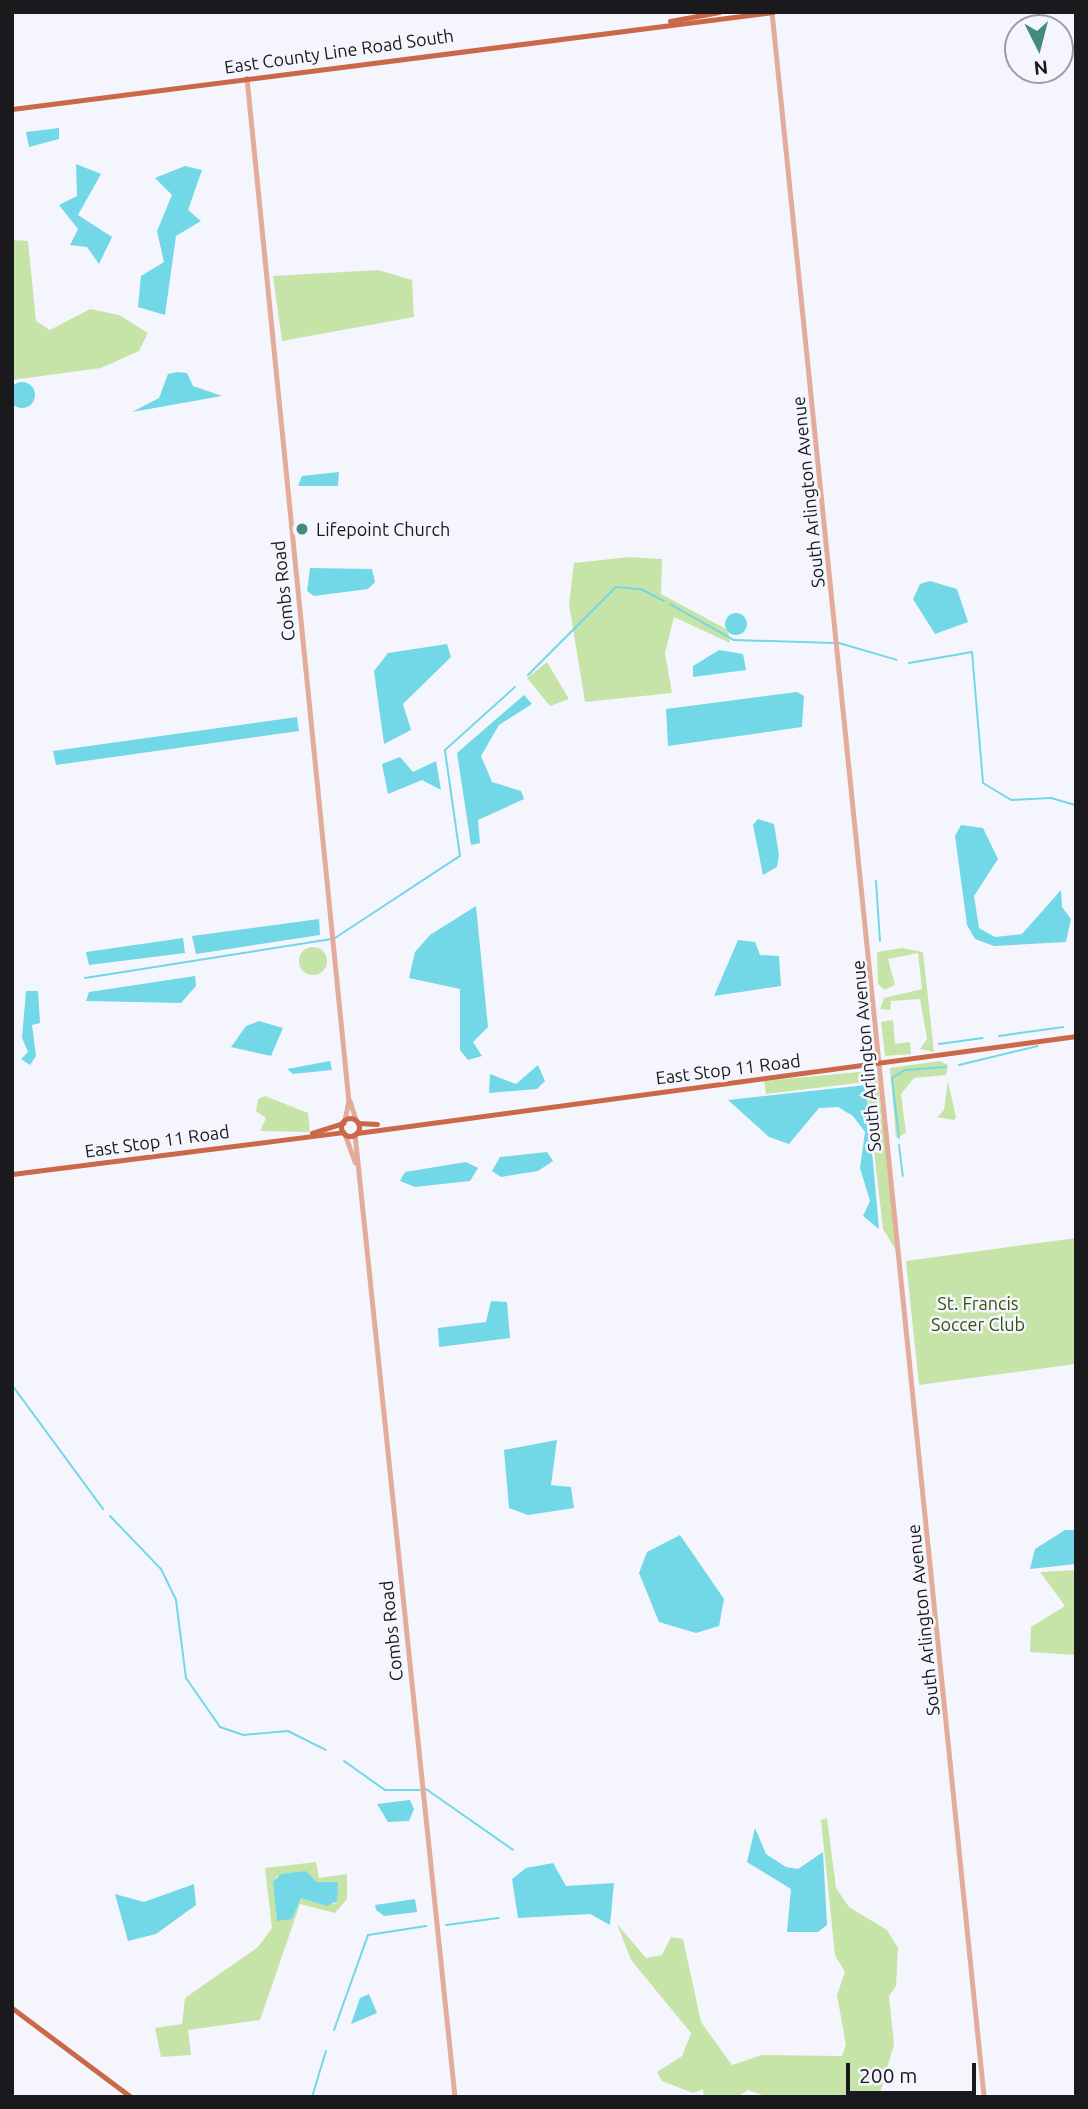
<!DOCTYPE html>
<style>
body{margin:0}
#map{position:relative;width:1088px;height:2109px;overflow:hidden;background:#f5f6fd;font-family:Ubuntu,sans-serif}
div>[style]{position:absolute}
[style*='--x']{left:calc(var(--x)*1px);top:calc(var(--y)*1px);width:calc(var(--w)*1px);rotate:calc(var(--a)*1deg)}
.green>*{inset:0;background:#c6e4a8}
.round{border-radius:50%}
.water>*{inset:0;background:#72d7e6}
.stream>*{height:2px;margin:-1px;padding:0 1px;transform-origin:1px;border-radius:1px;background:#72d7e6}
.minor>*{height:4.5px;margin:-2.25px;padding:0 2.25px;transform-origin:2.25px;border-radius:2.25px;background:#e3ac9a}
.major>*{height:5px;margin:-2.5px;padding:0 2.5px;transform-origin:2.5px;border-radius:2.5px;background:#cb6849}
.major>.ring{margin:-2.5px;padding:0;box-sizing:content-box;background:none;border:5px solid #cb6849;border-radius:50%}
.dots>*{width:19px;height:19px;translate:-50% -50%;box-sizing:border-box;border:4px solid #f5f6fd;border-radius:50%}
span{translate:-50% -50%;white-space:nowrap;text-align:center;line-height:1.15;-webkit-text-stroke:5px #f5f6fd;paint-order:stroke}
.street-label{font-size:18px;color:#1a1a1d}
.poi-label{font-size:18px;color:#1a1a1d}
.left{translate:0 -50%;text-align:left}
.park-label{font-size:18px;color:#35520a}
.frame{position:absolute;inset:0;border:14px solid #1a1a1d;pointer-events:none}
.north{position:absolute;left:1004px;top:14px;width:70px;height:70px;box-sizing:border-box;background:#f5f6fd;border:2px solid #9d9ea3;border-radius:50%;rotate:174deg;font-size:19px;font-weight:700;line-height:28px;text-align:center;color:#1a1a1d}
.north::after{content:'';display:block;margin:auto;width:24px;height:32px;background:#458a80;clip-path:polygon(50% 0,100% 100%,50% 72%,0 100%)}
.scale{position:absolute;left:846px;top:2063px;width:130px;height:32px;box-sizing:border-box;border:4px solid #1a1a1d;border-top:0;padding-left:9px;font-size:21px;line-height:24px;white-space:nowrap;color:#1a1a1d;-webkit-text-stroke:5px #f5f6fd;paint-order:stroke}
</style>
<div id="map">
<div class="green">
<div style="clip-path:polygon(12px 240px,28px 241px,36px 321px,50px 330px,90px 309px,119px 315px,148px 333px,139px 351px,101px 368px,12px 380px)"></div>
<div style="clip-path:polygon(378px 270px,412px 280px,414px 317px,282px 341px,273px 276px)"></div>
<div style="clip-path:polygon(629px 557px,662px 559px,661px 594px,728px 630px,730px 643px,674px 617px,665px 653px,672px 693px,585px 702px,569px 604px,574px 563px)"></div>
<div style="clip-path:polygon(547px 662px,569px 699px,550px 706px,527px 678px)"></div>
<div class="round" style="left:299px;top:947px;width:28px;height:28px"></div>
<div style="clip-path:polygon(902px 948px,923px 952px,934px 1052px,920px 1049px,927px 1039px,920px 999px,891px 1001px,890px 1010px,880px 1009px,884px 998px,922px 989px,918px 953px,888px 959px,895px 985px,884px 990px,878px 984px,877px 952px)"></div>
<div style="clip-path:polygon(893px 1020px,895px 1044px,910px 1042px,911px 1054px,885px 1056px,881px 1022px)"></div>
<div style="clip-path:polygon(940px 1061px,948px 1065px,946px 1075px,914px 1078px,901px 1094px,906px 1133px,896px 1138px,890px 1068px)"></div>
<div style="clip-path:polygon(869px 1071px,877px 1074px,898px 1254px,883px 1229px,866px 1082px,766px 1094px,764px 1081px)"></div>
<div style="clip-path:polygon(948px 1081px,956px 1118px,954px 1120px,937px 1117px,944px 1110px)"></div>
<div style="clip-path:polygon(265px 1096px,308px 1113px,310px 1132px,260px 1131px,266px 1118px,256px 1111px,258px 1099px)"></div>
<div style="clip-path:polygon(1076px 1238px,1076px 1364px,919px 1385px,906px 1261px)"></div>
<div style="clip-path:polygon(1076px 1570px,1076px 1655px,1030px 1652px,1031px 1627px,1065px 1606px,1040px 1572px)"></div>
<div style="clip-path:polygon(827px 1818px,836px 1888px,849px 1907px,887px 1930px,898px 1948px,896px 1986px,889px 1996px,894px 2044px,879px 2097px,768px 2097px,748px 2090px,737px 2097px,704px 2097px,703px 2089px,693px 2093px,662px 2081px,657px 2072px,682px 2056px,691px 2033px,631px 1960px,617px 1924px,646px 1958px,662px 1955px,671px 1937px,683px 1939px,701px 2022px,732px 2065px,762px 2055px,842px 2056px,846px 2045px,837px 1995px,845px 1972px,835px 1955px,821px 1820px)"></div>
<div style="clip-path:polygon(evenodd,316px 1862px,319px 1878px,347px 1874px,347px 1899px,335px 1913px,300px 1904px,260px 2020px,188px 2030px,191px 2055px,161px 2057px,155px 2028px,182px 2024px,185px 1998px,258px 1947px,272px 1928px,265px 1868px,316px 1862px,306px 1871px,317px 1882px,332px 1882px,335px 1904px,301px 1898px,292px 1919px,276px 1917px,276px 1877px,306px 1871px)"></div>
</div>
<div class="water">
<div style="clip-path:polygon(59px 128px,59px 139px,29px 147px,26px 132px)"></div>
<div style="clip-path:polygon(76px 164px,101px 174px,78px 215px,112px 237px,99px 264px,87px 247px,70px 245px,78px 229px,59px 205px,77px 196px)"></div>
<div style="clip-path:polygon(185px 166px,202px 170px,188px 210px,201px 221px,176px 236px,165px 315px,138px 307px,141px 276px,164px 262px,157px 231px,172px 195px,155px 178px)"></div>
<div style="clip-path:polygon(177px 372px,187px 373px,193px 386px,222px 396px,132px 412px,159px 398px,168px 374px)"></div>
<div class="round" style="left:9px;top:382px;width:26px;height:26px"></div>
<div style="clip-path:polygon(339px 472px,338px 486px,298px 486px,302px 476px)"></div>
<div style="clip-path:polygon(310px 568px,372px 569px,375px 582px,368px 589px,314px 596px,307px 591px)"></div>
<div style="clip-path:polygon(930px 581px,957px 589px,968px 622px,935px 634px,913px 599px,920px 584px)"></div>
<div class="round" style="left:725px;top:613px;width:22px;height:22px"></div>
<div style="clip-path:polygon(447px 644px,451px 657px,403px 704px,411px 730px,384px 744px,374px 671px,388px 653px)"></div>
<div style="clip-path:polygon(719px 650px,743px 654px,746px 670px,693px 677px,693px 666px)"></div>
<div style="clip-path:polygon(797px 692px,804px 696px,802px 727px,668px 746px,666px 709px)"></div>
<div style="clip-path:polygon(524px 695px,532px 704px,499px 725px,481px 756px,492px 782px,521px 791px,524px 799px,478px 820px,480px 843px,471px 845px,457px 753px)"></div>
<div style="clip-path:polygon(297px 717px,299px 731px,56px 765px,53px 751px)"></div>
<div style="clip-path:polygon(400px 757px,413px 772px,436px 761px,441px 790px,422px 780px,388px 794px,382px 764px)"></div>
<div style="clip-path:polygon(758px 819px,774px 824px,779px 855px,777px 867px,763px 875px,753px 825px)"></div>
<div style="clip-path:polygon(961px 825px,983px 828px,998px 859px,974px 896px,979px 928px,995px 937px,1022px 934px,1061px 890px,1062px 907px,1071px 919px,1066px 942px,994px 946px,975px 939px,967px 925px,955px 836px)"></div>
<div style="clip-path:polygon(476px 906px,488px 1027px,473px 1042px,482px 1056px,468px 1060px,460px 1050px,460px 989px,409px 978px,415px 952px,430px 935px)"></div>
<div style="clip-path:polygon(319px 919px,320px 935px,196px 954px,192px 936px)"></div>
<div style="clip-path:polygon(183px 938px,185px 953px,89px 965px,86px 952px)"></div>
<div style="clip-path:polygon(738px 940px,755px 942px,760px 955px,779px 956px,781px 986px,714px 996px)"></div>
<div style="clip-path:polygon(195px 976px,196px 986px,181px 1003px,86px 1001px,89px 992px)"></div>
<div style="clip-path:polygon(26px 991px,38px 991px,40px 1023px,32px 1025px,36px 1056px,30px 1065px,21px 1059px,28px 1052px,22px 1038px)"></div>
<div style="clip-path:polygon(259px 1021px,283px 1028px,271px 1056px,231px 1047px,246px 1026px)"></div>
<div style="clip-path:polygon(330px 1061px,332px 1070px,293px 1074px,287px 1069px)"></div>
<div style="clip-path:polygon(538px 1065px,545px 1081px,537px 1089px,489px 1093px,490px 1074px,516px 1084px)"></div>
<div style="clip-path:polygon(866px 1085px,879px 1229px,863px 1216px,870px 1201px,860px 1168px,865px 1132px,853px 1116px,838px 1107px,819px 1108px,789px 1144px,769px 1137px,728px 1100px)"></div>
<div style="clip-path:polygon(547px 1152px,553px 1161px,538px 1171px,501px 1177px,492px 1171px,500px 1157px)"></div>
<div style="clip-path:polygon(466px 1162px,478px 1168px,470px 1181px,415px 1187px,400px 1181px,405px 1172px)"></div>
<div style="clip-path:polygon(491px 1301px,507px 1302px,510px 1338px,439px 1347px,438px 1328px,486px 1322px)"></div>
<div style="clip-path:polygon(557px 1440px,551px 1485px,571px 1487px,574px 1508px,528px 1515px,509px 1508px,504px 1450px)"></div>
<div style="clip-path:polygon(1065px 1530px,1076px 1530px,1076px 1564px,1030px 1569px,1035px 1549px)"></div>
<div style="clip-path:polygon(680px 1535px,724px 1599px,719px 1626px,696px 1633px,659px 1622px,639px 1573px,647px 1552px)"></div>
<div style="clip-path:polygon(410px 1800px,414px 1809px,409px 1821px,388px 1822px,377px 1804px)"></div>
<div style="clip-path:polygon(755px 1828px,766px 1854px,786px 1867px,798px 1869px,823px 1852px,827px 1925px,818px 1932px,787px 1932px,791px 1889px,747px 1862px)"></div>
<div style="clip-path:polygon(553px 1863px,566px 1886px,614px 1883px,610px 1925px,590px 1914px,518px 1918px,512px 1879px,526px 1868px)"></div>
<div style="clip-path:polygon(306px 1871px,317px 1882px,338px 1882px,337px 1901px,327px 1906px,301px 1898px,292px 1919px,277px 1921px,273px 1882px,281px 1874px)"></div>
<div style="clip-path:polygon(194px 1884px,196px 1905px,156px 1934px,128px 1941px,115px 1894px,144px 1902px)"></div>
<div style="clip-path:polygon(415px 1899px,417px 1912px,384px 1916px,376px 1910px,375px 1905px)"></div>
<div style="clip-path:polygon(369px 1994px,377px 2013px,351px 2024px,360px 1998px)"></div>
</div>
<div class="stream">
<div style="--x:670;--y:604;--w:73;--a:29.4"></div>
<div style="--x:734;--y:640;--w:100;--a:1.7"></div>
<div style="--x:839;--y:643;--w:60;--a:16.3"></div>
<div style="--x:909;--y:663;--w:64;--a:-9.9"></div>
<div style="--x:972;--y:652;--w:131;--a:85.2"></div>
<div style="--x:983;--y:783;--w:33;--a:31"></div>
<div style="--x:1011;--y:800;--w:40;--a:-2.9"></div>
<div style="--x:1051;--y:798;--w:26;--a:16"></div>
<div style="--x:528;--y:675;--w:124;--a:-45"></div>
<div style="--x:616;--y:587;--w:25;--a:5"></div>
<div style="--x:641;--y:589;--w:26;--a:28"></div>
<div style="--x:876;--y:881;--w:60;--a:86.2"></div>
<div style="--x:335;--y:938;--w:149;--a:-33.3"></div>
<div style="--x:460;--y:856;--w:107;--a:-98.1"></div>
<div style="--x:445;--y:750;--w:94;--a:-42"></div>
<div style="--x:85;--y:978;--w:248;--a:-9"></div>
<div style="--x:999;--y:1036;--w:65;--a:-8"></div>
<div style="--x:939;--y:1044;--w:44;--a:-7.8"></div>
<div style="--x:959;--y:1065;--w:81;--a:-13.5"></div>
<div style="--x:899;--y:1138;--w:60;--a:-96.7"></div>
<div style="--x:892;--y:1078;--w:15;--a:-32"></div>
<div style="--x:905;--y:1070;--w:41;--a:-4.2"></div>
<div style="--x:899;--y:1145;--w:31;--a:83"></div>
<div style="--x:12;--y:1385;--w:154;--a:53.7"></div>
<div style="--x:110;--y:1516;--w:74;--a:46.1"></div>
<div style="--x:161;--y:1569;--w:34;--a:64"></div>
<div style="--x:176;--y:1600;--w:79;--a:82.7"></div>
<div style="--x:186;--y:1678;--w:60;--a:55.2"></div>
<div style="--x:220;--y:1727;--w:24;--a:19"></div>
<div style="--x:243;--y:1735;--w:45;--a:-5.1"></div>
<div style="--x:288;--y:1731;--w:42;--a:26.6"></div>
<div style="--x:344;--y:1761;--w:50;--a:35.3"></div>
<div style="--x:385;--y:1790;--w:35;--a:0"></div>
<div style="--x:426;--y:1789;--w:106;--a:35"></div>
<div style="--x:446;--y:1925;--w:53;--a:-7.5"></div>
<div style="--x:334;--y:2030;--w:101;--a:-70.3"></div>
<div style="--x:368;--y:1935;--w:59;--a:-8.8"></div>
<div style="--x:312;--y:2097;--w:48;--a:-73.1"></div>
</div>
<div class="minor">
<div style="--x:772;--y:12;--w:2096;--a:84.19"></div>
<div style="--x:247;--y:78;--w:1028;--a:84.31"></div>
<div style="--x:349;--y:1101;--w:19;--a:102"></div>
<div style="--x:350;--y:1101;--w:20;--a:72"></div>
<div style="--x:345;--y:1134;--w:30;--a:70"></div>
<div style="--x:355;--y:1134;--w:968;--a:84.07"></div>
</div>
<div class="major">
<div style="--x:670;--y:21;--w:50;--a:-10.4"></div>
<div style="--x:12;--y:109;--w:767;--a:-7.26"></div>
<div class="ring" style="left:341px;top:1118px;width:13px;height:13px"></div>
<div style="--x:358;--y:1123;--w:19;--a:3"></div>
<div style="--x:312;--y:1133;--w:33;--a:-18"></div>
<div style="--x:357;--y:1133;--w:726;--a:-7.68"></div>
<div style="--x:12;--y:1174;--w:334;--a:-7.2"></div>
<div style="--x:12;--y:2008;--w:149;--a:36.8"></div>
</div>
<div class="dots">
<div style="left:302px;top:529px;background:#458a80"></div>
</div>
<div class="street-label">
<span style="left:339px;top:51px;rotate:-8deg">East County Line Road South</span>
<span style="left:808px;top:492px;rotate:-96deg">South Arlington Avenue</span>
<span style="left:283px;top:591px;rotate:-96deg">Combs Road</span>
<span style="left:866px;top:1056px;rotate:-95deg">South Arlington Avenue</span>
<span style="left:728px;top:1069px;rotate:-7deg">East Stop 11 Road</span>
<span style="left:157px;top:1141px;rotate:-8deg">East Stop 11 Road</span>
<span style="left:923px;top:1620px;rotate:-96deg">South Arlington Avenue</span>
<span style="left:391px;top:1631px;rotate:-96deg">Combs Road</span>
</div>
<div class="poi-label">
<span class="left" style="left:316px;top:529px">Lifepoint Church</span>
</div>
<div class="park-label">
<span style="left:978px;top:1314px">St. Francis<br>Soccer Club</span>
</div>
<div class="frame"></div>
<div class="north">N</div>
<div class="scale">200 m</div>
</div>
